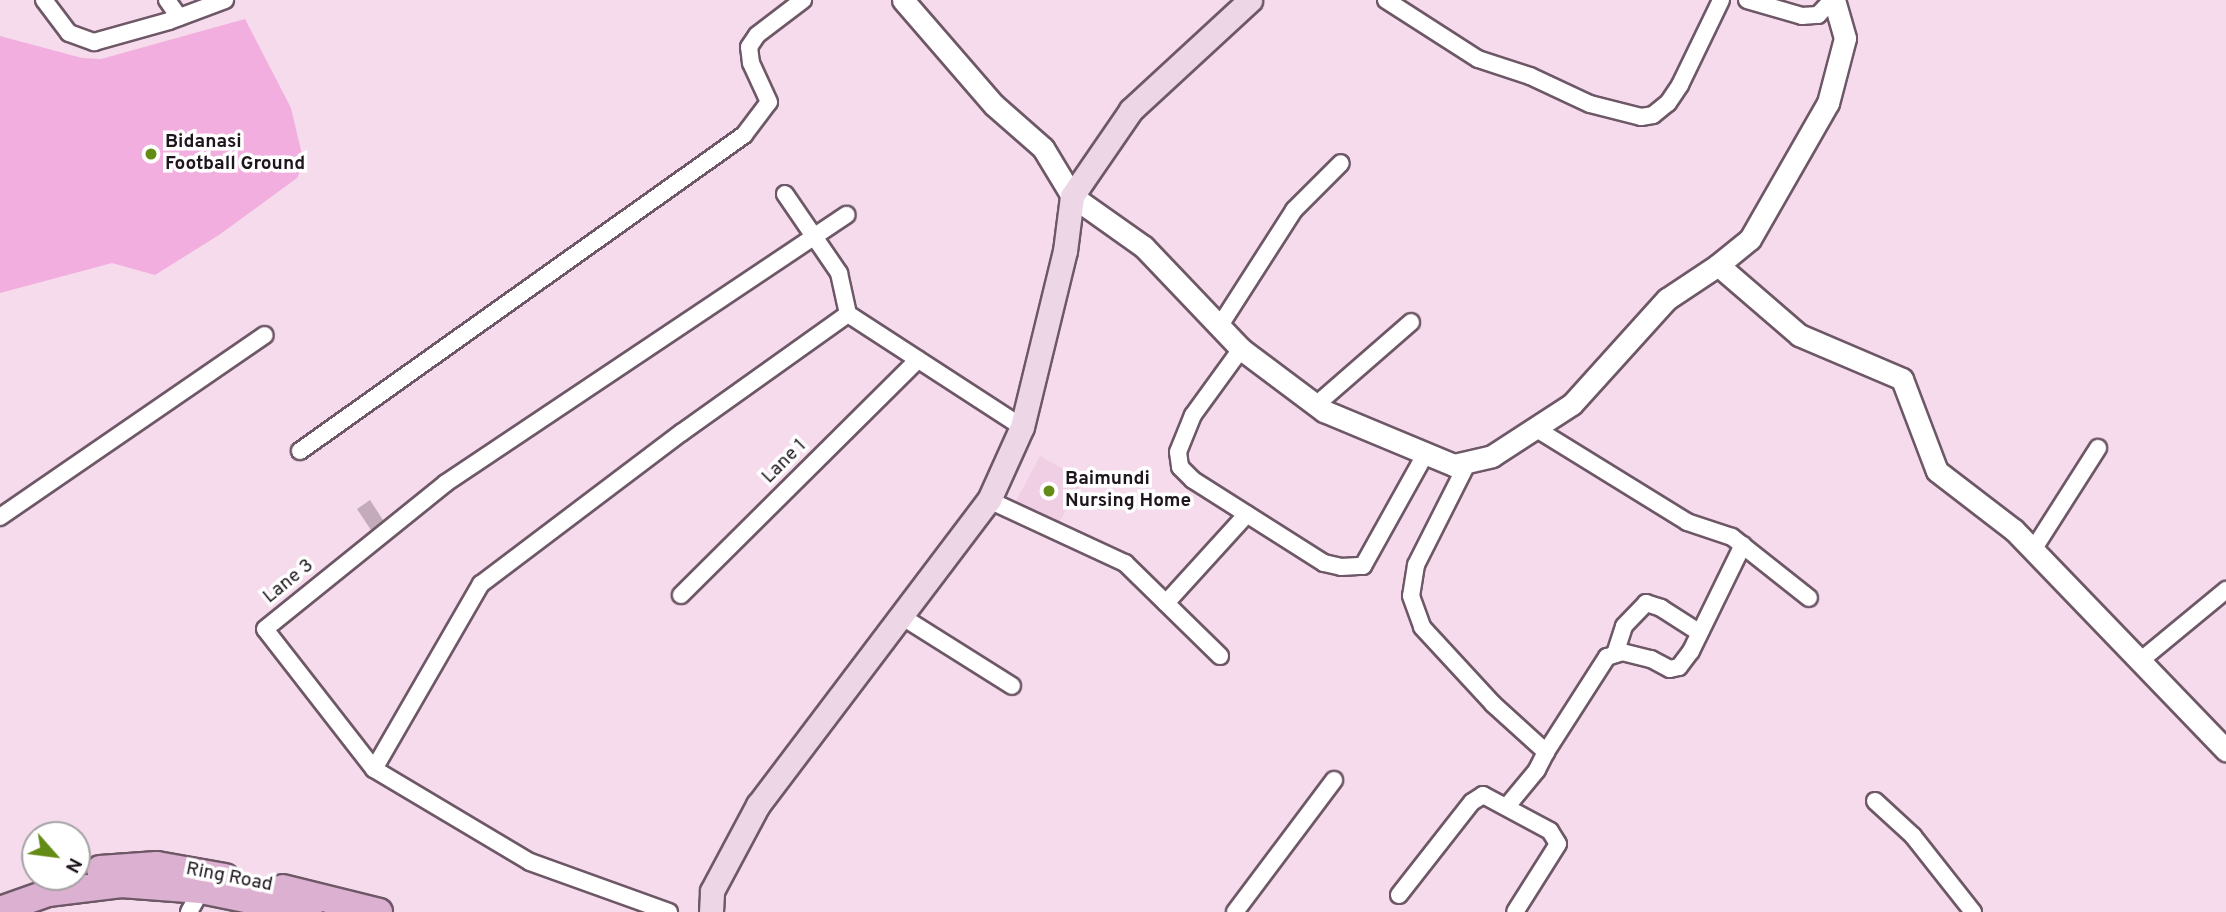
<!DOCTYPE html>
<style>
body{margin:0}
#map{position:relative;width:2226px;height:912px;overflow:hidden;background:#f5dbec;font-family:Overpass,sans-serif}
div>[style]{position:absolute}
[style*='--x']{left:calc(var(--x)*1px);top:calc(var(--y)*1px);width:calc(var(--w)*1px);rotate:calc(var(--a)*1deg)}
.built>*{inset:0;background:#f0cfe5}
.green>*{inset:0;background:#f2aede}
.building>*{inset:0;background:#c3abbc}
.roads{filter:drop-shadow(2px 0 #6e5867) drop-shadow(-2px 0 #6e5867) drop-shadow(0 2px #6e5867) drop-shadow(0 -2px #6e5867)}
.minor>*{height:16px;margin:-8px;padding:0 8px;transform-origin:8px;border-radius:8px;background:#fff}
.tertiary>*{height:21px;margin:-10.5px;padding:0 10.5px;transform-origin:10.5px;border-radius:10.5px;background:#fff}
.secondary>*{height:23px;margin:-11.5px;padding:0 11.5px;transform-origin:11.5px;border-radius:11.5px;background:#edd7e7}
.primary>*{height:26px;margin:-13px;padding:0 13px;transform-origin:13px;border-radius:13px;background:#dcb0d0}
.dots>*{width:19px;height:19px;translate:-50% -50%;box-sizing:border-box;border:4px solid #fff;border-radius:50%}
span{translate:-50% -50%;white-space:nowrap;text-align:center;line-height:1.15;-webkit-text-stroke:7px #fff;paint-order:stroke}
.poi-label{font-size:19px;color:#1e161c;font-weight:700}
.left{translate:0 -50%;text-align:left}
.street-label{font-size:19px;color:#1e161c}
.north{position:absolute;left:21px;top:821px;width:70px;height:70px;box-sizing:border-box;background:#fff;border:2px solid #a5a2a4;border-radius:50%;rotate:118deg;font-size:19px;font-weight:700;line-height:28px;text-align:center;color:#1e161c}
.north::after{content:'';display:block;margin:auto;width:24px;height:32px;background:#648b16;clip-path:polygon(50% 0,100% 100%,50% 72%,0 100%)}
</style>
<div id="map">
<div class="built">
<div style="clip-path:polygon(1040px 456px,1083px 480px,1059px 523px,1015px 503px)"></div>
</div>
<div class="green">
<div style="clip-path:polygon(245px 19px,291px 108px,304px 163px,297px 178px,219px 235px,155px 275px,112px 263px,0 293px,0 36px,82px 58px,101px 59px)"></div>
</div>
<div class="building">
<div style="clip-path:polygon(370px 500px,383px 520px,371px 530px,357px 509px)"></div>
</div>
<div class="roads">
<div class="minor">
<div style="--x:44;--y:0;--w:41;--a:52.9"></div>
<div style="--x:69;--y:33;--w:27;--a:20"></div>
<div style="--x:94;--y:42;--w:78;--a:-15.6"></div>
<div style="--x:169;--y:21;--w:60;--a:-20.6"></div>
<div style="--x:167;--y:0;--w:21;--a:55"></div>
<div style="--x:1386;--y:0;--w:109;--a:32.7"></div>
<div style="--x:1478;--y:59;--w:55;--a:18.1"></div>
<div style="--x:1530;--y:76;--w:66;--a:25"></div>
<div style="--x:1590;--y:104;--w:53;--a:14.3"></div>
<div style="--x:1641;--y:117;--w:12;--a:-9"></div>
<div style="--x:1653;--y:115;--w:19;--a:-39"></div>
<div style="--x:1668;--y:103;--w:22;--a:-56"></div>
<div style="--x:1680;--y:85;--w:94;--a:-64.2"></div>
<div style="--x:1747;--y:0;--w:57;--a:16.2"></div>
<div style="--x:1802;--y:16;--w:16;--a:-4"></div>
<div style="--x:1818;--y:15;--w:21;--a:-47"></div>
<div style="--x:785;--y:194;--w:96;--a:55.6"></div>
<div style="--x:839;--y:273;--w:42;--a:77.6"></div>
<div style="--x:1219;--y:327;--w:139;--a:-57.3"></div>
<div style="--x:1294;--y:210;--w:66;--a:-45"></div>
<div style="--x:1241;--y:349;--w:82;--a:126"></div>
<div style="--x:1193;--y:415;--w:40;--a:112"></div>
<div style="--x:1178;--y:452;--w:15;--a:82"></div>
<div style="--x:1180;--y:467;--w:18;--a:45"></div>
<div style="--x:1193;--y:480;--w:155;--a:32.4"></div>
<div style="--x:1324;--y:563;--w:17;--a:13"></div>
<div style="--x:1341;--y:567;--w:22;--a:-3"></div>
<div style="--x:1363;--y:566;--w:129;--a:-60.9"></div>
<div style="--x:1316;--y:405;--w:126;--a:-41.1"></div>
<div style="--x:1535;--y:428;--w:179;--a:31.7"></div>
<div style="--x:1687;--y:522;--w:47;--a:18.4"></div>
<div style="--x:1732;--y:537;--w:98;--a:38.4"></div>
<div style="--x:300;--y:451;--w:545;--a:-35.44"></div>
<div style="--x:744;--y:135;--w:41;--a:-52.9"></div>
<div style="--x:769;--y:102;--w:43;--a:-114.8"></div>
<div style="--x:751;--y:63;--w:16;--a:-97"></div>
<div style="--x:749;--y:47;--w:14;--a:-56"></div>
<div style="--x:757;--y:35;--w:58;--a:-37.3"></div>
<div style="--x:1468;--y:462;--w:115;--a:116.8"></div>
<div style="--x:1416;--y:565;--w:31;--a:99"></div>
<div style="--x:1411;--y:596;--w:33;--a:70"></div>
<div style="--x:1422;--y:627;--w:105;--a:47.3"></div>
<div style="--x:1493;--y:704;--w:72;--a:42.2"></div>
<div style="--x:1546;--y:752;--w:20;--a:117"></div>
<div style="--x:1537;--y:770;--w:45;--a:129.6"></div>
<div style="--x:989;--y:500;--w:150;--a:24.9"></div>
<div style="--x:1125;--y:563;--w:133;--a:44.4"></div>
<div style="--x:0;--y:517;--w:321;--a:-34.5"></div>
<div style="--x:2033;--y:550;--w:121;--a:-57.5"></div>
<div style="--x:681;--y:595;--w:334;--a:-44.8"></div>
<div style="--x:1166;--y:603;--w:120;--a:-47.7"></div>
<div style="--x:901;--y:616;--w:131;--a:32.2"></div>
<div style="--x:1615;--y:654;--w:29;--a:-72"></div>
<div style="--x:1624;--y:626;--w:32;--a:-46"></div>
<div style="--x:1646;--y:603;--w:16;--a:18"></div>
<div style="--x:1661;--y:608;--w:46;--a:32.7"></div>
<div style="--x:2140;--y:661;--w:112;--a:-39.5"></div>
<div style="--x:1546;--y:752;--w:113;--a:-57.3"></div>
<div style="--x:1607;--y:657;--w:16;--a:-18"></div>
<div style="--x:1622;--y:652;--w:30;--a:14"></div>
<div style="--x:1651;--y:659;--w:21;--a:28"></div>
<div style="--x:1670;--y:669;--w:9;--a:-13"></div>
<div style="--x:1679;--y:667;--w:20;--a:-53"></div>
<div style="--x:1691;--y:651;--w:118;--a:-63.9"></div>
<div style="--x:374;--y:769;--w:177;--a:-127.9"></div>
<div style="--x:265;--y:629;--w:233;--a:-38.9"></div>
<div style="--x:446;--y:483;--w:482;--a:-33.8"></div>
<div style="--x:1875;--y:801;--w:52;--a:42.6"></div>
<div style="--x:1913;--y:836;--w:97;--a:51.7"></div>
<div style="--x:1399;--y:895;--w:118;--a:-51.9"></div>
<div style="--x:1472;--y:802;--w:13;--a:-32"></div>
<div style="--x:1483;--y:795;--w:76;--a:28.2"></div>
<div style="--x:1550;--y:831;--w:15;--a:58"></div>
<div style="--x:1558;--y:844;--w:80;--a:122.3"></div>
<div style="--x:189;--y:912;--w:25;--a:-61"></div>
<div style="--x:669;--y:912;--w:148;--a:-160.2"></div>
<div style="--x:530;--y:862;--w:182;--a:-149.2"></div>
<div style="--x:374;--y:769;--w:214;--a:-60"></div>
<div style="--x:481;--y:584;--w:251;--a:-37.1"></div>
<div style="--x:681;--y:433;--w:205;--a:-35.5"></div>
<div style="--x:848;--y:314;--w:207;--a:33"></div>
<div style="--x:1235;--y:912;--w:165;--a:-53.1"></div>
</div>
<div class="tertiary">
<div style="--x:903;--y:0;--w:139;--a:49.1"></div>
<div style="--x:994;--y:105;--w:65;--a:41.3"></div>
<div style="--x:1043;--y:148;--w:56;--a:58.9"></div>
<div style="--x:1072;--y:196;--w:88;--a:35.3"></div>
<div style="--x:1144;--y:247;--w:141;--a:46.4"></div>
<div style="--x:1241;--y:349;--w:104;--a:36.8"></div>
<div style="--x:1324;--y:411;--w:141;--a:22.6"></div>
<div style="--x:1454;--y:465;--w:39;--a:-13"></div>
<div style="--x:1492;--y:456;--w:95;--a:-33"></div>
<div style="--x:1572;--y:404;--w:142;--a:-47.9"></div>
<div style="--x:1667;--y:299;--w:61;--a:-33.7"></div>
<div style="--x:1718;--y:265;--w:107;--a:40.8"></div>
<div style="--x:1799;--y:335;--w:112;--a:23.1"></div>
<div style="--x:1902;--y:379;--w:98;--a:69.2"></div>
<div style="--x:1937;--y:471;--w:97;--a:37.5"></div>
<div style="--x:2014;--y:530;--w:306;--a:46.1"></div>
<div style="--x:1718;--y:265;--w:41;--a:-39.1"></div>
<div style="--x:1750;--y:239;--w:157;--a:-60.2"></div>
<div style="--x:1828;--y:103;--w:67;--a:-75.3"></div>
<div style="--x:1845;--y:38;--w:40;--a:-106"></div>
</div>
<div class="secondary">
<div style="--x:711;--y:912;--w:21;--a:-87"></div>
<div style="--x:712;--y:891;--w:98;--a:-61.9"></div>
<div style="--x:758;--y:805;--w:383;--a:-52.9"></div>
<div style="--x:989;--y:500;--w:80;--a:-65.7"></div>
<div style="--x:1022;--y:427;--w:181;--a:-76.3"></div>
<div style="--x:1065;--y:251;--w:55;--a:-82.7"></div>
<div style="--x:1072;--y:196;--w:104;--a:-55.5"></div>
<div style="--x:1131;--y:110;--w:162;--a:-42.7"></div>
</div>
<div class="primary">
<div style="--x:100;--y:869;--w:57;--a:-4"></div>
<div style="--x:157;--y:865;--w:69;--a:10"></div>
<div style="--x:283;--y:888;--w:99;--a:14"></div>
<div style="--x:0;--y:910;--w:51;--a:-19.5"></div>
<div style="--x:48;--y:893;--w:74;--a:-7"></div>
<div style="--x:121;--y:884;--w:80;--a:4.3"></div>
<div style="--x:201;--y:890;--w:110;--a:11.5"></div>
</div>
</div>
<div class="dots">
<div style="left:151px;top:154px;background:#648b16"></div>
<div style="left:1049px;top:491px;background:#648b16"></div>
</div>
<div class="poi-label">
<span class="left" style="left:165px;top:154px">Bidanasi<br>Football Ground</span>
<span class="left" style="left:1065px;top:491px">Baimundi<br>Nursing Home</span>
</div>
<div class="street-label">
<span style="left:785px;top:462px;rotate:-45deg">Lane 1</span>
<span style="left:289px;top:582px;rotate:-39deg">Lane 3</span>
<span style="left:229px;top:878px;rotate:11deg">Ring Road</span>
</div>
<div class="north">N</div>
</div>
